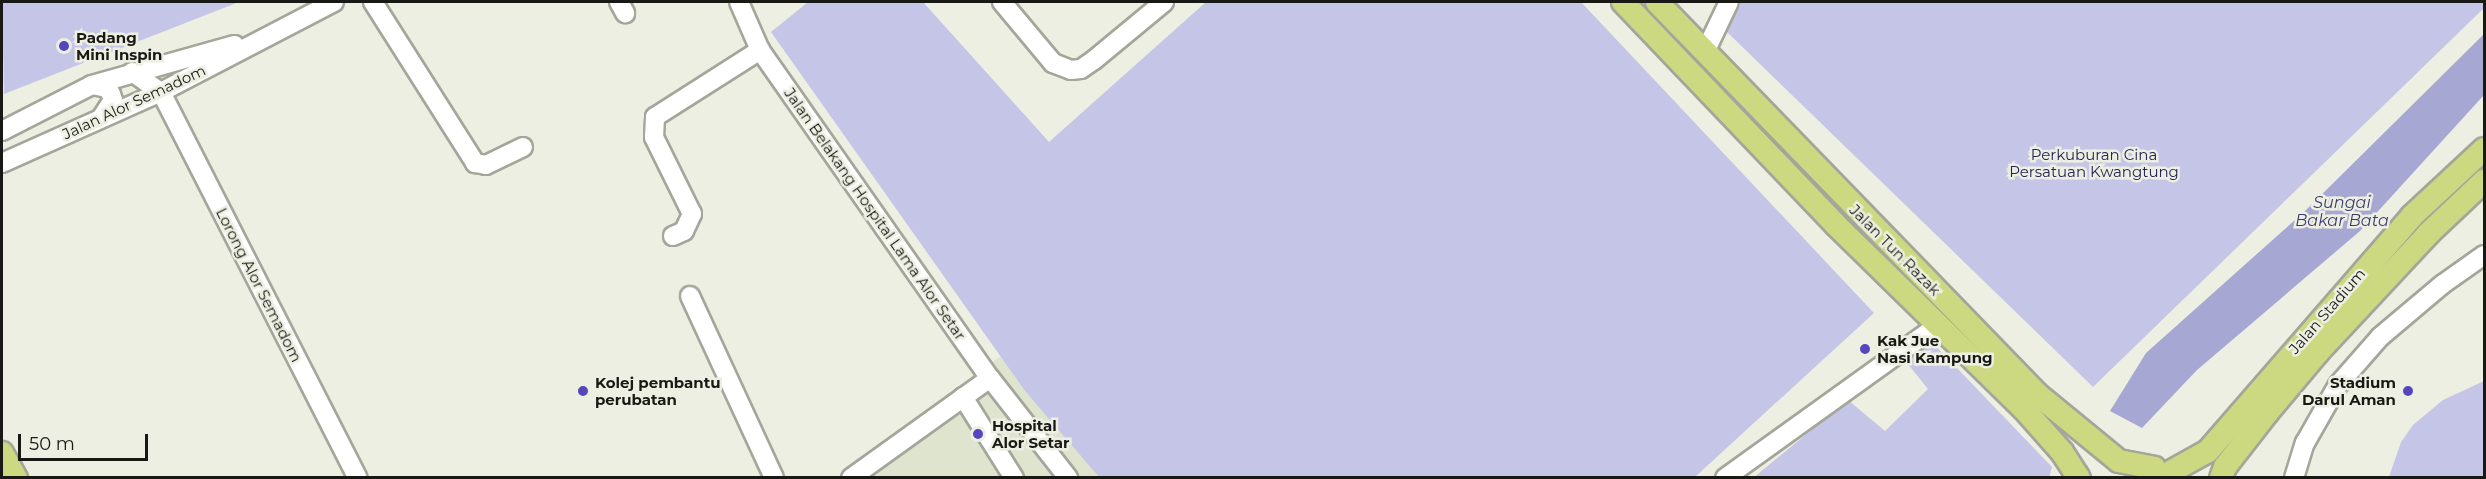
<!DOCTYPE html>
<style>
body{margin:0}
#map{position:relative;width:2486px;height:479px;overflow:hidden;background:#ecefe1;font-family:Montserrat,sans-serif}
div>[style]{position:absolute}
[style*='--x']{left:calc(var(--x)*1px);top:calc(var(--y)*1px);width:calc(var(--w)*1px);rotate:calc(var(--a)*1deg)}
.built>*{inset:0;background:#dfe4cf}
.green>*{inset:0;background:#c5c6e7}
.water>*{inset:0;background:#a6a8d3}
.roads{filter:drop-shadow(2px 0 #a4a69a) drop-shadow(-2px 0 #a4a69a) drop-shadow(0 2px #a4a69a) drop-shadow(0 -2px #a4a69a)}
.minor>*{height:18px;margin:-9px;padding:0 9px;transform-origin:9px;border-radius:9px;background:#fff}
.major>*{height:22px;margin:-11px;padding:0 11px;transform-origin:11px;border-radius:11px;background:#cdd980}
.dots>*{width:16px;height:16px;translate:-50% -50%;box-sizing:border-box;border:3px solid #ecefe1;border-radius:50%}
span{translate:-50% -50%;white-space:nowrap;text-align:center;line-height:1.15;-webkit-text-stroke:5px #ecefe1;paint-order:stroke}
.poi-label{font-size:15px;color:#181915;font-weight:700}
.left{translate:0 -50%;text-align:left}
.right{translate:-100% -50%;text-align:right}
.street-label{font-size:15px;color:#181915}
.park-label{font-size:15px;color:#272257}
.water-label{font-size:16px;color:#3c3970;font-style:italic}
.frame{position:absolute;inset:0;border:3px solid #181915;pointer-events:none}
.scale{position:absolute;left:18px;top:434px;width:130px;height:27px;box-sizing:border-box;border:3px solid #181915;border-top:0;padding-left:8px;font-size:18px;line-height:21px;white-space:nowrap;color:#181915;-webkit-text-stroke:4px #ecefe1;paint-order:stroke}
</style>
<div id="map">
<div class="built">
<div style="clip-path:polygon(1001px 356px,1099px 477px,836px 478px)"></div>
</div>
<div class="green">
<div style="clip-path:polygon(2px 2px,239px 2px,4px 94px)"></div>
<div style="clip-path:polygon(808px 2px,923px 2px,1049px 142px,1206px 2px,1581px 2px,1874px 313px,1695px 477px,1099px 477px,1025px 391px,771px 32px)"></div>
<div style="clip-path:polygon(1739px 2px,2484px 2px,2484px 8px,2093px 387px,1726px 31px)"></div>
<div style="clip-path:polygon(1932px 342px,2052px 467px,2049px 478px,1753px 478px,1848px 400px,1885px 431px,1928px 389px,1903px 358px)"></div>
<div style="clip-path:polygon(2484px 381px,2484px 477px,2389px 477px,2401px 442px,2413px 425px,2443px 400px)"></div>
</div>
<div class="water">
<div style="clip-path:polygon(2484px 34px,2484px 95px,2360px 231px,2197px 370px,2142px 428px,2110px 411px,2146px 353px,2305px 211px)"></div>
</div>
<div class="roads">
<div class="minor">
<div style="--x:373;--y:2;--w:191;--a:57.6"></div>
<div style="--x:475;--y:163;--w:11;--a:10"></div>
<div style="--x:486;--y:165;--w:41;--a:-25.9"></div>
<div style="--x:619;--y:2;--w:13;--a:61"></div>
<div style="--x:739;--y:2;--w:52;--a:66.4"></div>
<div style="--x:760;--y:50;--w:401;--a:55"></div>
<div style="--x:990;--y:378;--w:127;--a:52"></div>
<div style="--x:1002;--y:2;--w:80;--a:50.1"></div>
<div style="--x:1053;--y:63;--w:19;--a:21"></div>
<div style="--x:1071;--y:70;--w:10;--a:-6"></div>
<div style="--x:1081;--y:69;--w:16;--a:-35"></div>
<div style="--x:1094;--y:60;--w:91;--a:-39.6"></div>
<div style="--x:1705;--y:52;--w:55;--a:-64.4"></div>
<div style="--x:132;--y:72;--w:35;--a:35"></div>
<div style="--x:161;--y:92;--w:433;--a:63"></div>
<div style="--x:92;--y:85;--w:15;--a:11"></div>
<div style="--x:107;--y:88;--w:7;--a:56"></div>
<div style="--x:111;--y:94;--w:6;--a:72"></div>
<div style="--x:113;--y:100;--w:20;--a:123"></div>
<div style="--x:2;--y:131;--w:101;--a:-27.1"></div>
<div style="--x:92;--y:85;--w:148;--a:-15.7"></div>
<div style="--x:2;--y:163;--w:174;--a:-24.1"></div>
<div style="--x:161;--y:92;--w:195;--a:-27.5"></div>
<div style="--x:673;--y:236;--w:12;--a:-24"></div>
<div style="--x:684;--y:231;--w:19;--a:-65"></div>
<div style="--x:692;--y:214;--w:86;--a:-116.3"></div>
<div style="--x:654;--y:137;--w:20;--a:-87"></div>
<div style="--x:655;--y:117;--w:125;--a:-32.5"></div>
<div style="--x:690;--y:296;--w:200;--a:65.2"></div>
<div style="--x:963;--y:397;--w:96;--a:57.8"></div>
<div style="--x:851;--y:478;--w:171;--a:-35.7"></div>
<div style="--x:1725;--y:478;--w:264;--a:-35.7"></div>
<div style="--x:2294;--y:478;--w:37;--a:-73"></div>
<div style="--x:2305;--y:443;--w:67;--a:-60.4"></div>
<div style="--x:2338;--y:385;--w:64;--a:-48.8"></div>
<div style="--x:2380;--y:337;--w:82;--a:-40.1"></div>
<div style="--x:2443;--y:284;--w:50;--a:-35.3"></div>
</div>
<div class="major">
<div style="--x:1623;--y:2;--w:308;--a:46.3"></div>
<div style="--x:1836;--y:225;--w:262;--a:44.4"></div>
<div style="--x:2023;--y:408;--w:59;--a:48.4"></div>
<div style="--x:2062;--y:452;--w:31;--a:57"></div>
<div style="--x:1657;--y:2;--w:546;--a:45.89"></div>
<div style="--x:2037;--y:394;--w:106;--a:39.3"></div>
<div style="--x:2119;--y:461;--w:36;--a:11"></div>
<div style="--x:2;--y:453;--w:29;--a:61"></div>
<div style="--x:2172;--y:471;--w:41;--a:-29.1"></div>
<div style="--x:2208;--y:451;--w:311;--a:-49"></div>
<div style="--x:2412;--y:216;--w:98;--a:-42.9"></div>
<div style="--x:2221;--y:478;--w:12;--a:-70"></div>
<div style="--x:2225;--y:467;--w:68;--a:-52.1"></div>
<div style="--x:2267;--y:413;--w:81;--a:-50"></div>
<div style="--x:2319;--y:351;--w:161;--a:-47"></div>
<div style="--x:2429;--y:233;--w:76;--a:-43.4"></div>
</div>
</div>
<div class="dots">
<div style="left:64px;top:46px;background:#5646be"></div>
<div style="left:1865px;top:349px;background:#5646be"></div>
<div style="left:583px;top:391px;background:#5646be"></div>
<div style="left:2408px;top:391px;background:#5646be"></div>
<div style="left:978px;top:434px;background:#5646be"></div>
</div>
<div class="poi-label">
<span class="left" style="left:76px;top:46px">Padang<br>Mini Inspin</span>
<span class="left" style="left:1877px;top:349px">Kak Jue<br>Nasi Kampung</span>
<span class="left" style="left:595px;top:391px">Kolej pembantu<br>perubatan</span>
<span class="right" style="left:2396px;top:391px">Stadium<br>Darul Aman</span>
<span class="left" style="left:992px;top:434px">Hospital<br>Alor Setar</span>
</div>
<div class="street-label">
<span style="left:134px;top:102px;rotate:-25deg">Jalan Alor Semadom</span>
<span style="left:875px;top:214px;rotate:55deg">Jalan Belakang Hospital Lama Alor Setar</span>
<span style="left:1895px;top:250px;rotate:45deg">Jalan Tun Razak</span>
<span style="left:259px;top:285px;rotate:63deg">Lorong Alor Semadom</span>
<span style="left:2327px;top:311px;rotate:-49deg">Jalan Stadium</span>
</div>
<div class="park-label">
<span style="left:2094px;top:163px">Perkuburan Cina<br>Persatuan Kwangtung</span>
</div>
<div class="water-label">
<span style="left:2342px;top:212px">Sungai<br>Bakar Bata</span>
</div>
<div class="frame"></div>
<div class="scale">50 m</div>
</div>
